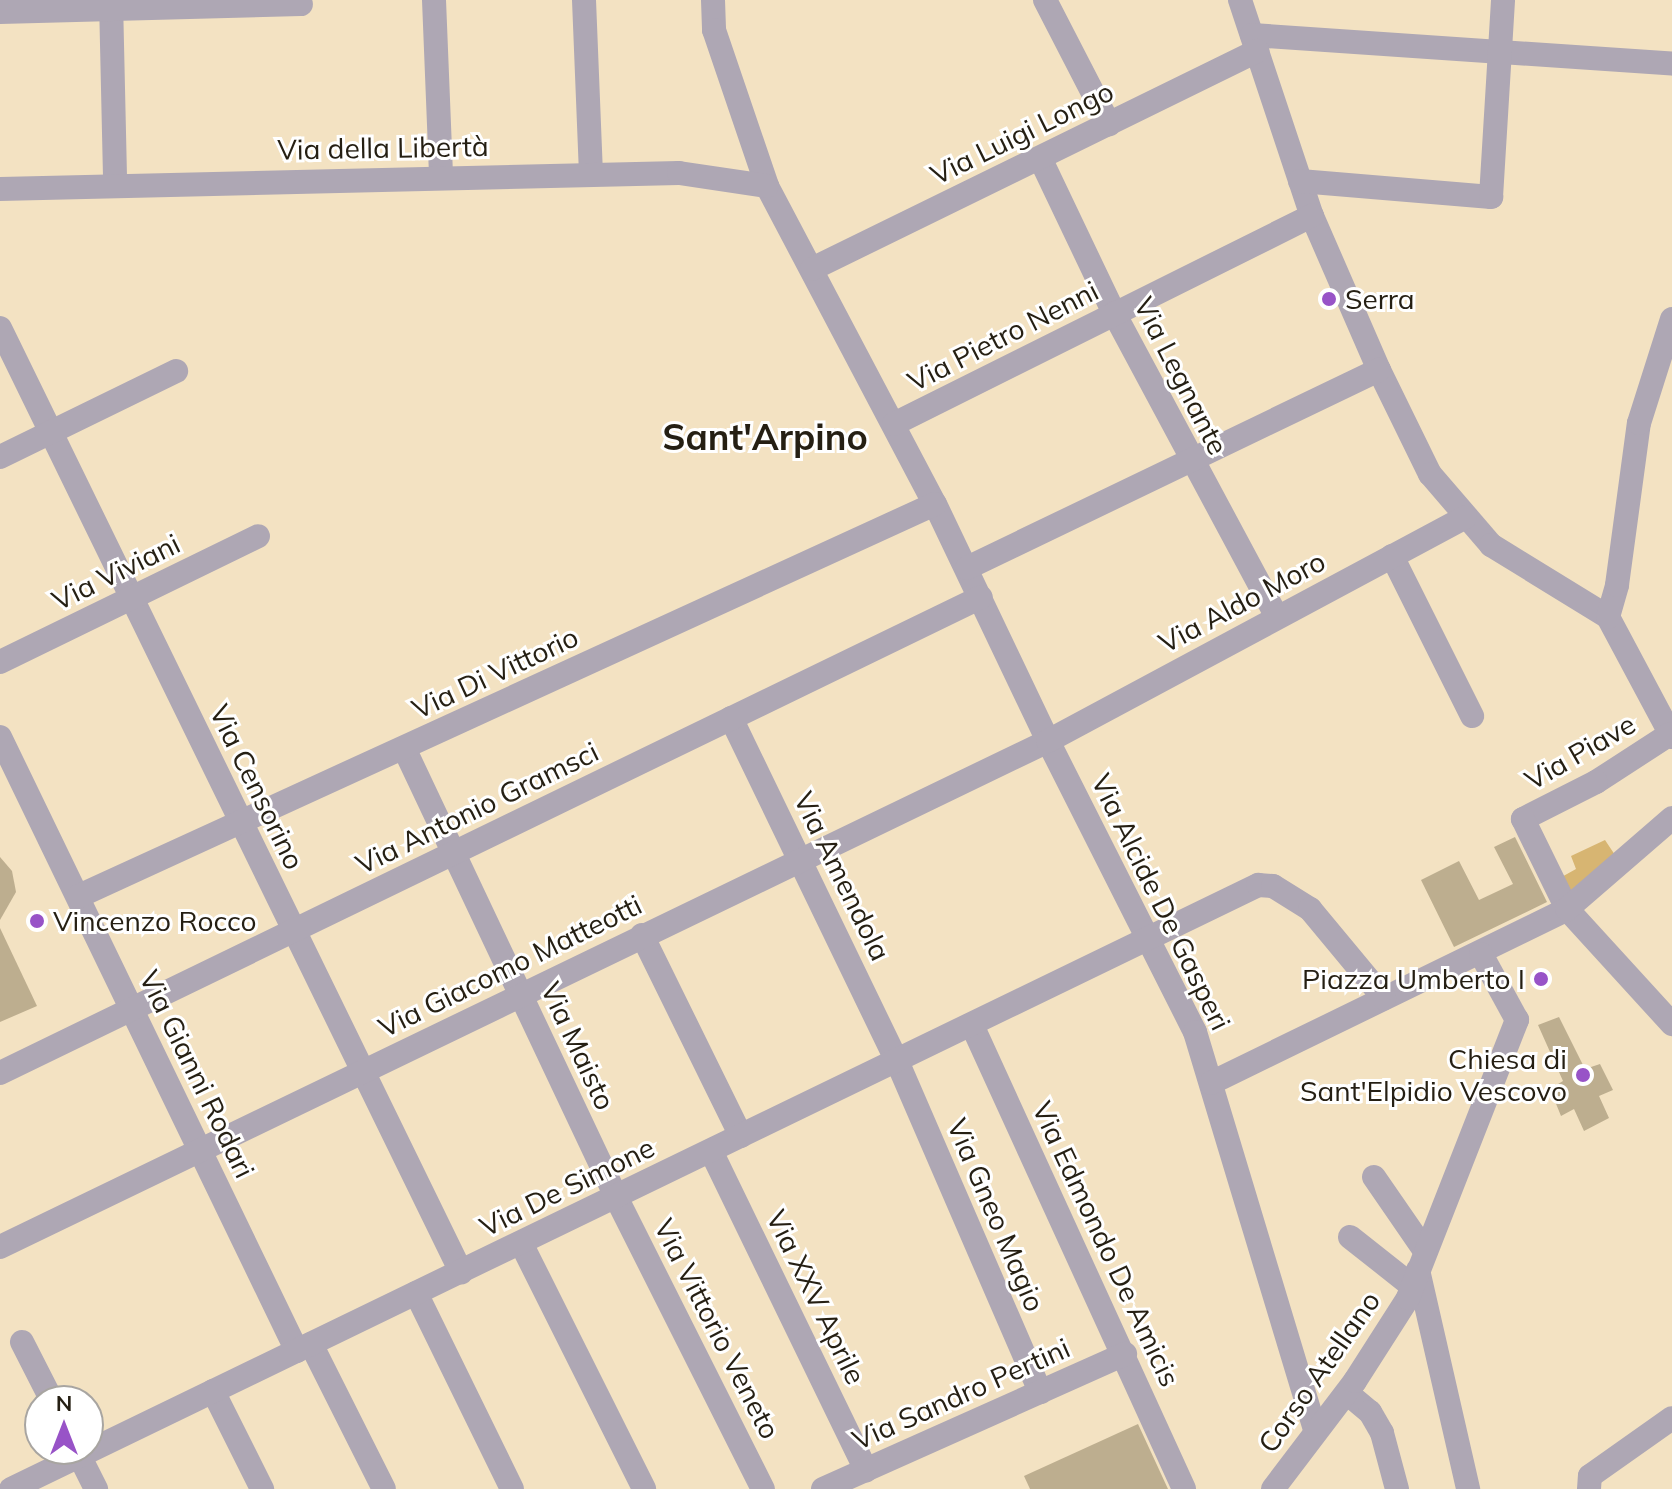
<!DOCTYPE html>
<meta charset="utf-8">
<style>
body{margin:0}
#map{position:relative;width:1672px;height:1489px;overflow:hidden;background:#f3e2c2;font-family:Mulish,sans-serif}
div>[style]{position:absolute}
[style*='--x']{left:calc(var(--x)*1px);top:calc(var(--y)*1px);width:calc(var(--w)*1px);rotate:calc(var(--a)*1deg)}
.green>*{inset:0;background:#d7b572}
.building>*{inset:0;background:#bdae8f}
.minor>*{height:24px;margin:-12px;padding:0 12px;transform-origin:12px;border-radius:12px;background:#aea7b4}
.dots>*{width:22px;height:22px;translate:-50% -50%;box-sizing:border-box;border:4px solid #fff;border-radius:50%}
span{translate:-50% -50%;white-space:nowrap;text-align:center;line-height:1.15;-webkit-text-stroke:6px #fff;paint-order:stroke}
.street-label{font-size:28px;color:#251f13}
.poi-label{font-size:28px;color:#251f13}
.left{translate:0 -50%;text-align:left}
.right{translate:-100% -50%;text-align:right}
.district-label{font-size:36px;color:#251f13;font-weight:700}
.north{position:absolute;left:24px;top:1385px;width:80px;height:80px;box-sizing:border-box;background:#fff;border:2px solid #a8a5a1;border-radius:50%;rotate:0deg;font-size:22px;font-weight:700;line-height:32px;text-align:center;color:#251f13}
.north::after{content:'';display:block;margin:auto;width:28px;height:36px;background:#9853c7;clip-path:polygon(50% 0,100% 100%,50% 72%,0 100%)}
</style>
<div id="map">
<div class="green">
<div style="clip-path:polygon(1605px 840px,1619px 861px,1570px 903px,1558px 879px,1576px 869px,1571px 856px)"></div>
</div>
<div class="building">
<div style="clip-path:polygon(1515px 837px,1547px 902px,1454px 947px,1421px 880px,1459px 861px,1479px 900px,1513px 884px,1494px 847px)"></div>
<div style="clip-path:polygon(0 857px,12px 871px,16px 892px,0 920px)"></div>
<div style="clip-path:polygon(0 928px,37px 1006px,0 1022px)"></div>
<div style="clip-path:polygon(1559px 1017px,1585px 1069px,1600px 1064px,1613px 1090px,1599px 1096px,1609px 1118px,1584px 1131px,1574px 1109px,1561px 1116px,1550px 1089px,1563px 1081px,1538px 1025px)"></div>
<div style="clip-path:polygon(1138px 1424px,1168px 1489px,1030px 1489px,1024px 1476px)"></div>
</div>
<div class="minor">
<div style="--x:111;--y:0;--w:183;--a:88.7"></div>
<div style="--x:434;--y:0;--w:177;--a:87.7"></div>
<div style="--x:584;--y:0;--w:174;--a:87.7"></div>
<div style="--x:713;--y:0;--w:30;--a:88"></div>
<div style="--x:714;--y:30;--w:165;--a:71.2"></div>
<div style="--x:767;--y:186;--w:360;--a:62.2"></div>
<div style="--x:935;--y:504;--w:263;--a:64.5"></div>
<div style="--x:1048;--y:741;--w:326;--a:63.2"></div>
<div style="--x:1195;--y:1032;--w:416;--a:73.2"></div>
<div style="--x:1045;--y:0;--w:140;--a:62.7"></div>
<div style="--x:1240;--y:0;--w:228;--a:71.6"></div>
<div style="--x:1312;--y:216;--w:168;--a:66.5"></div>
<div style="--x:1379;--y:370;--w:116;--a:63.9"></div>
<div style="--x:1430;--y:474;--w:94;--a:49.3"></div>
<div style="--x:1491;--y:545;--w:137;--a:31.6"></div>
<div style="--x:1608;--y:617;--w:136;--a:61.9"></div>
<div style="--x:0;--y:12;--w:301;--a:-1.5"></div>
<div style="--x:1252;--y:35;--w:421;--a:3.9"></div>
<div style="--x:1040;--y:158;--w:172;--a:64.5"></div>
<div style="--x:1114;--y:313;--w:345;--a:61.8"></div>
<div style="--x:1300;--y:181;--w:192;--a:4.8"></div>
<div style="--x:1491;--y:197;--w:197;--a:-86.5"></div>
<div style="--x:0;--y:189;--w:679;--a:-1.35"></div>
<div style="--x:679;--y:173;--w:89;--a:8.4"></div>
<div style="--x:812;--y:269;--w:496;--a:-26.1"></div>
<div style="--x:0;--y:328;--w:1051;--a:63.97"></div>
<div style="--x:894;--y:424;--w:467;--a:-26.5"></div>
<div style="--x:0;--y:457;--w:196;--a:-26"></div>
<div style="--x:1392;--y:556;--w:179;--a:63.4"></div>
<div style="--x:967;--y:568;--w:457;--a:-25.7"></div>
<div style="--x:1608;--y:617;--w:33;--a:-74"></div>
<div style="--x:1617;--y:585;--w:163;--a:-82.3"></div>
<div style="--x:1639;--y:423;--w:109;--a:-72.4"></div>
<div style="--x:0;--y:662;--w:287;--a:-26"></div>
<div style="--x:731;--y:718;--w:381;--a:64.2"></div>
<div style="--x:897;--y:1061;--w:361;--a:66.6"></div>
<div style="--x:1670;--y:734;--w:88;--a:147"></div>
<div style="--x:1596;--y:782;--w:82;--a:153.1"></div>
<div style="--x:1523;--y:819;--w:100;--a:63.9"></div>
<div style="--x:1567;--y:909;--w:156;--a:47.6"></div>
<div style="--x:0;--y:737;--w:682;--a:64.19"></div>
<div style="--x:404;--y:748;--w:497;--a:64.7"></div>
<div style="--x:616;--y:1197;--w:327;--a:63.3"></div>
<div style="--x:79;--y:896;--w:941;--a:-24.61"></div>
<div style="--x:642;--y:935;--w:224;--a:63.8"></div>
<div style="--x:972;--y:1025;--w:510;--a:65.44"></div>
<div style="--x:0;--y:1073;--w:1090;--a:-25.88"></div>
<div style="--x:1211;--y:1083;--w:396;--a:-26"></div>
<div style="--x:1567;--y:909;--w:139;--a:-40.9"></div>
<div style="--x:711;--y:1151;--w:355;--a:64.1"></div>
<div style="--x:1374;--y:1177;--w:90;--a:55.4"></div>
<div style="--x:1350;--y:1237;--w:79;--a:38.3"></div>
<div style="--x:521;--y:1243;--w:275;--a:63.4"></div>
<div style="--x:0;--y:1247;--w:1164;--a:-25.77"></div>
<div style="--x:1048;--y:741;--w:473;--a:-28.2"></div>
<div style="--x:1418;--y:1270;--w:225;--a:77.1"></div>
<div style="--x:416;--y:1293;--w:218;--a:63.9"></div>
<div style="--x:22;--y:1342;--w:66;--a:63"></div>
<div style="--x:311;--y:1344;--w:162;--a:63.3"></div>
<div style="--x:213;--y:1391;--w:110;--a:63.4"></div>
<div style="--x:1347;--y:1393;--w:30;--a:40"></div>
<div style="--x:1370;--y:1412;--w:24;--a:60"></div>
<div style="--x:1382;--y:1433;--w:58;--a:75"></div>
<div style="--x:76;--y:1449;--w:45;--a:63.4"></div>
<div style="--x:11;--y:1489;--w:1386;--a:-25.84"></div>
<div style="--x:1258;--y:885;--w:15;--a:4"></div>
<div style="--x:1273;--y:886;--w:44;--a:31.9"></div>
<div style="--x:1310;--y:909;--w:116;--a:50.3"></div>
<div style="--x:823;--y:1489;--w:331;--a:-24.1"></div>
<div style="--x:1273;--y:1489;--w:136;--a:-52.8"></div>
<div style="--x:1355;--y:1381;--w:98;--a:-57.4"></div>
<div style="--x:1408;--y:1298;--w:299;--a:-68.6"></div>
<div style="--x:1517;--y:1020;--w:75;--a:-118.6"></div>
<div style="--x:1589;--y:1489;--w:13;--a:-86"></div>
<div style="--x:1590;--y:1476;--w:100;--a:-35.3"></div>
</div>
<div class="dots">
<div style="left:1329px;top:299px;background:#9853c7"></div>
<div style="left:37px;top:921px;background:#9853c7"></div>
<div style="left:1541px;top:979px;background:#9853c7"></div>
<div style="left:1583px;top:1075px;background:#9853c7"></div>
</div>
<div class="street-label">
<span style="left:1022px;top:133px;rotate:-26deg">Via Luigi Longo</span>
<span style="left:383px;top:148px;rotate:-1deg">Via della Libertà</span>
<span style="left:1003px;top:336px;rotate:-27deg">Via Pietro Nenni</span>
<span style="left:1181px;top:376px;rotate:63deg">Via Legnante</span>
<span style="left:116px;top:572px;rotate:-26deg">Via Viviani</span>
<span style="left:1242px;top:602px;rotate:-28deg">Via Aldo Moro</span>
<span style="left:495px;top:673px;rotate:-25deg">Via Di Vittorio</span>
<span style="left:1580px;top:752px;rotate:-30deg">Via Piave</span>
<span style="left:257px;top:787px;rotate:64deg">Via Censorino</span>
<span style="left:477px;top:808px;rotate:-26deg">Via Antonio Gramsci</span>
<span style="left:842px;top:876px;rotate:64deg">Via Amendola</span>
<span style="left:1161px;top:902px;rotate:64deg">Via Alcide De Gasperi</span>
<span style="left:510px;top:966px;rotate:-26deg">Via Giacomo Matteotti</span>
<span style="left:578px;top:1046px;rotate:65deg">Via Maisto</span>
<span style="left:197px;top:1074px;rotate:64deg">Via Gianni Rodari</span>
<span style="left:567px;top:1187px;rotate:-26deg">Via De Simone</span>
<span style="left:996px;top:1215px;rotate:67deg">Via Gneo Magio</span>
<span style="left:1106px;top:1244px;rotate:65deg">Via Edmondo De Amicis</span>
<span style="left:816px;top:1297px;rotate:64deg">Via XXV Aprile</span>
<span style="left:717px;top:1329px;rotate:63deg">Via Vittorio Veneto</span>
<span style="left:1319px;top:1372px;rotate:-55deg">Corso Atellano</span>
<span style="left:961px;top:1394px;rotate:-24deg">Via Sandro Pertini</span>
</div>
<div class="poi-label">
<span class="left" style="left:1345px;top:299px">Serra</span>
<span class="left" style="left:53px;top:921px">Vincenzo Rocco</span>
<span class="right" style="left:1525px;top:979px">Piazza Umberto I</span>
<span class="right" style="left:1567px;top:1075px">Chiesa di<br>Sant'Elpidio Vescovo</span>
</div>
<div class="district-label">
<span style="left:765px;top:437px">Sant'Arpino</span>
</div>
<div class="north">N</div>
</div>
